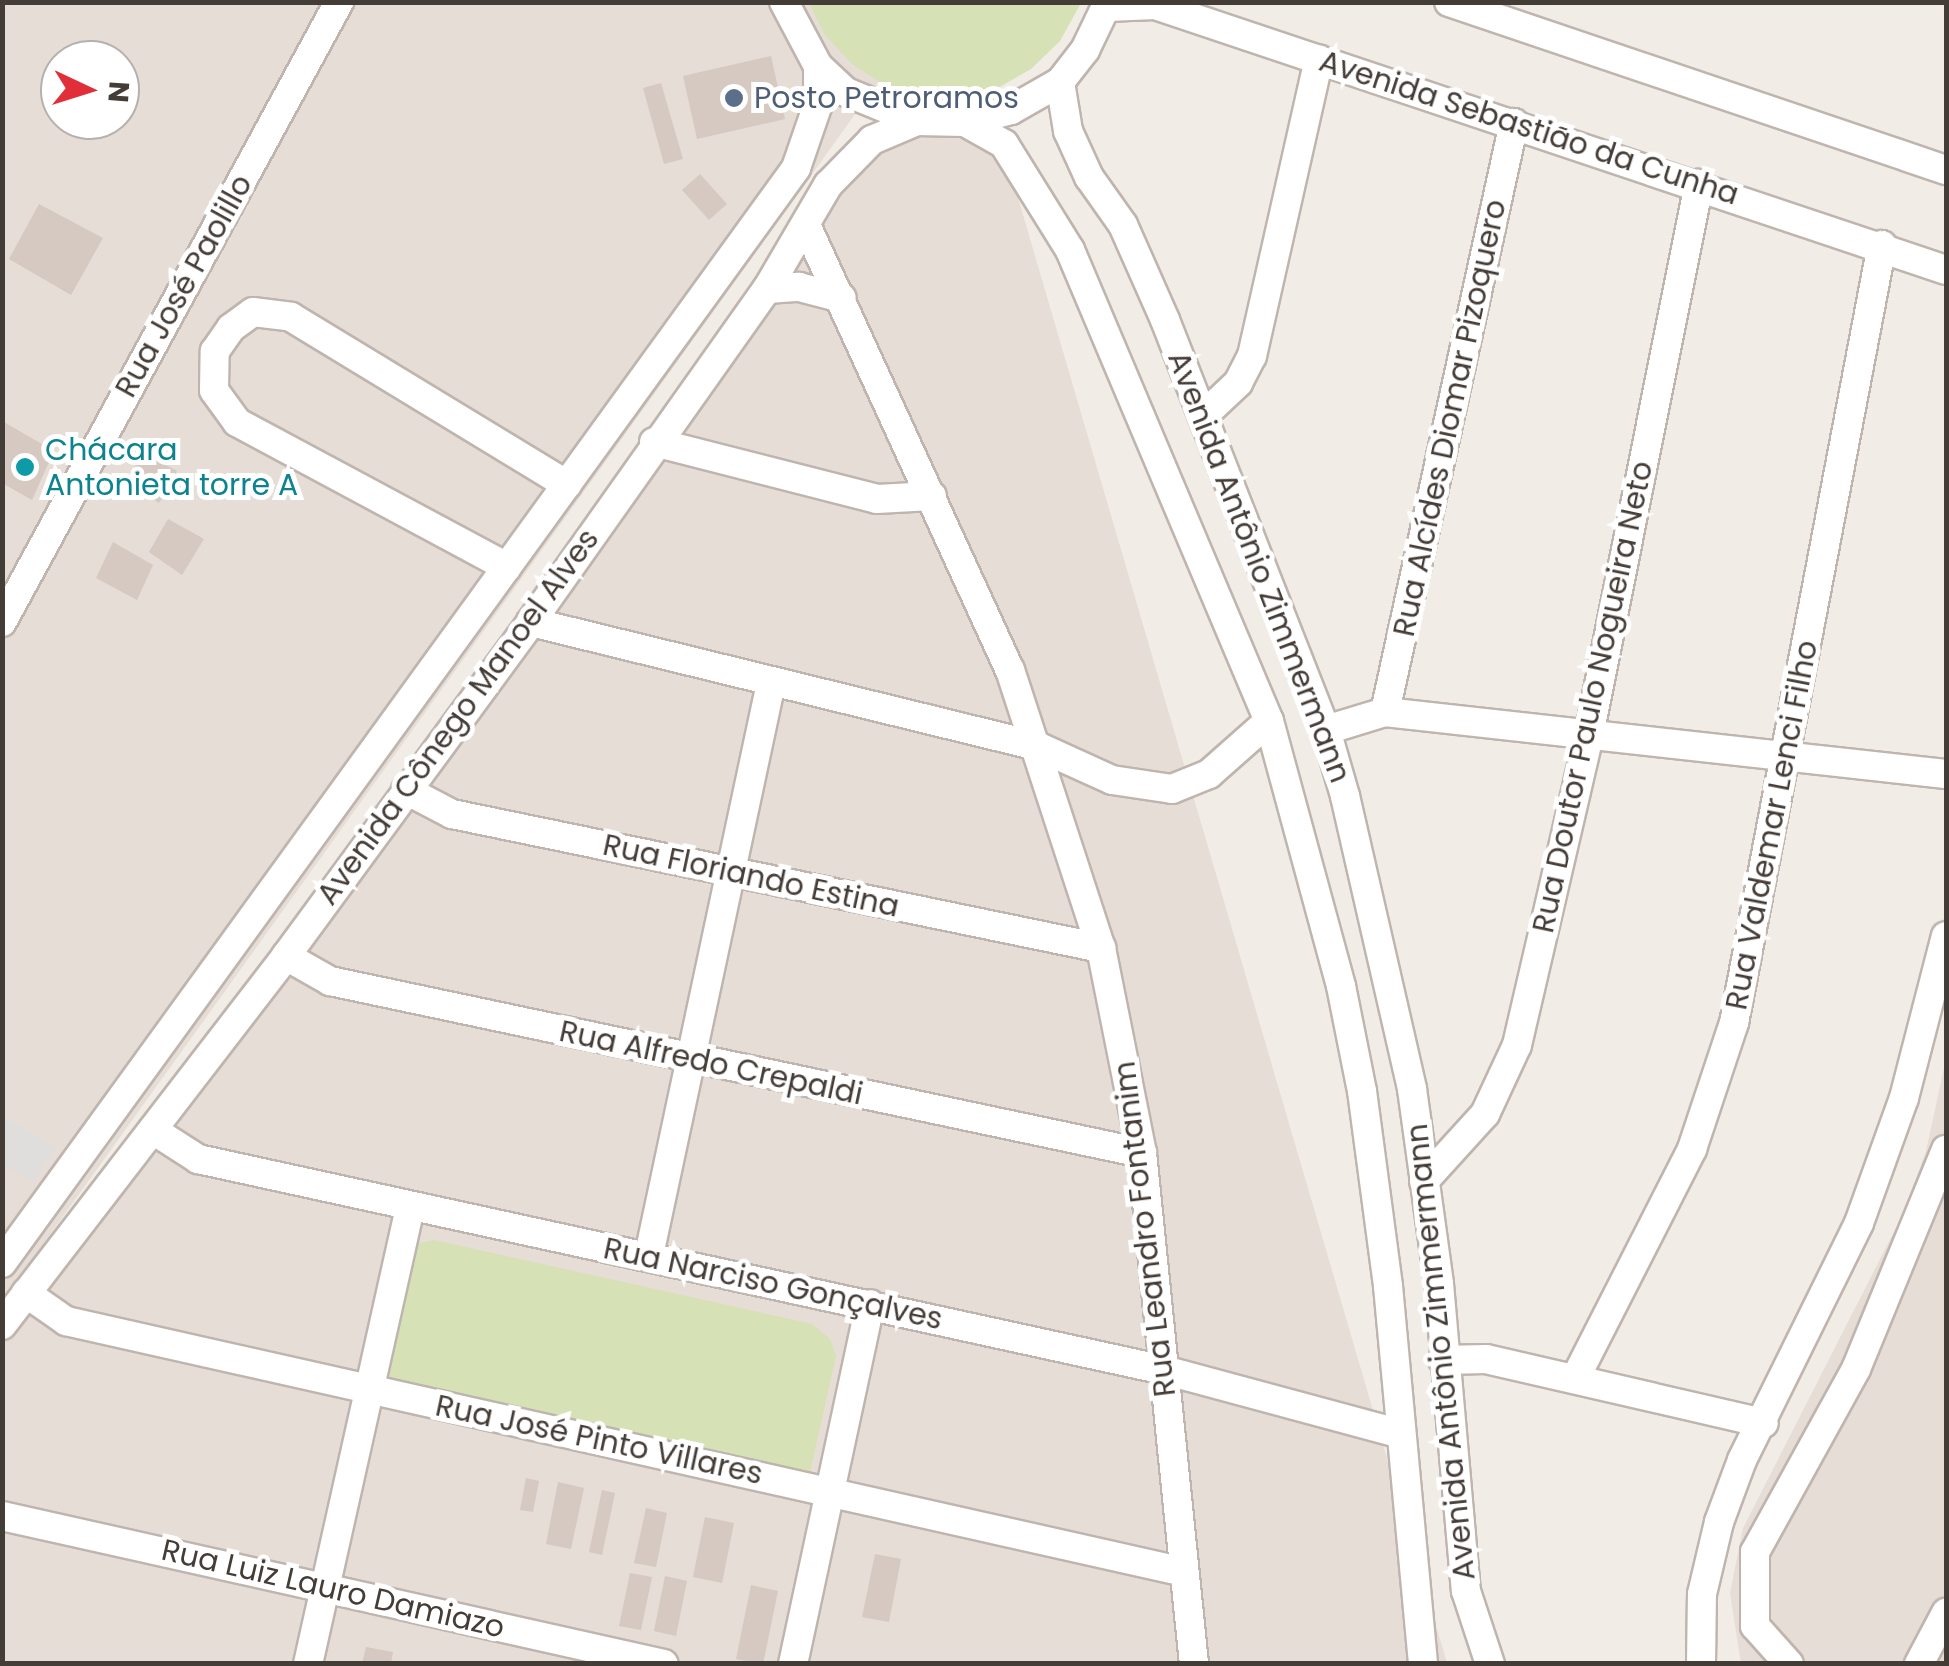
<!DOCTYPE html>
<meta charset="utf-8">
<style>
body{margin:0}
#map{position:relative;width:1949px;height:1666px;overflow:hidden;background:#f2ece7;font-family:Poppins,sans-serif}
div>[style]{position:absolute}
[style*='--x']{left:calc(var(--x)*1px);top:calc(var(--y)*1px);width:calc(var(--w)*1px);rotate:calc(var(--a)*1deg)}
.residential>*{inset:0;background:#e5ddd6}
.green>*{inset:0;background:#d6e1b5}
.parking>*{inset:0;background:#e0dedc}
.building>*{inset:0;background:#d5c9c1}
.roads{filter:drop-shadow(2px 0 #bfb5ae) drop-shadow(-2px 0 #bfb5ae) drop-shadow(0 2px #bfb5ae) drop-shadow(0 -2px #bfb5ae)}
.minor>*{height:28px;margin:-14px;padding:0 14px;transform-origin:14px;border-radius:14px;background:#fff}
.dots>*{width:28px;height:28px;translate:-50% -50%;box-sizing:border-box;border:5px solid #fff;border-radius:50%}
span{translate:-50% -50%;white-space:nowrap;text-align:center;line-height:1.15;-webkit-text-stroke:10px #fff;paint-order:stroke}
.service-label{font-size:30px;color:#4e5e75}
.left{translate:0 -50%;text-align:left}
.street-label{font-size:30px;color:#443c37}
.culture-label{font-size:30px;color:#0d838f}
.frame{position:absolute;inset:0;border:5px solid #443c37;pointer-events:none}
.north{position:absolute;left:40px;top:40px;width:100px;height:100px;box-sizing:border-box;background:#fff;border:2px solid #b4b1af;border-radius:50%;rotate:94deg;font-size:28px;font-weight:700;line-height:40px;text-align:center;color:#443c37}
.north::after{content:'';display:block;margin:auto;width:35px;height:45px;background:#e12f39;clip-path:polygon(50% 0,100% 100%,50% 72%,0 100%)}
</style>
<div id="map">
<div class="residential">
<div style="clip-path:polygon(evenodd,3px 3px,935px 3px,3px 1300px,3px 3px,60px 60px,120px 60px,120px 120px,60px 120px,60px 60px)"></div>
<div style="clip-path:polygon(961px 3px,1447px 1663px,3px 1664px,3px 1330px)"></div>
<div style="clip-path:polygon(1946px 1059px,1946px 1663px,1741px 1664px,1730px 1593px,1743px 1528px,1903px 1214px,1926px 1151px)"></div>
</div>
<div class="green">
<div style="clip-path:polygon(809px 3px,1081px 3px,1060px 41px,1031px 69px,996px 89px,957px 97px,886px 86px,852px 64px,825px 35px)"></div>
<div style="clip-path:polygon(434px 1240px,812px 1324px,830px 1339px,836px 1356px,810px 1472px,801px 1476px,382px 1379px,410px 1256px,417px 1244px)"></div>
</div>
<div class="parking">
<div style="clip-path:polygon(3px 1117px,56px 1147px,33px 1182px,3px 1165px)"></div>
</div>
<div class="building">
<div style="clip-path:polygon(771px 56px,785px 119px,697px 139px,683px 76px)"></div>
<div style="clip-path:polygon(661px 83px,683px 159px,664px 164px,643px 88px)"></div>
<div style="clip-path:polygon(700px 174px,727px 204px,709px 220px,682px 190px)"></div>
<div style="clip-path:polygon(39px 204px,103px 238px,71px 295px,9px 259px)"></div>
<div style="clip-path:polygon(2px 421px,54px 451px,32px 500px,2px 483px)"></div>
<div style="clip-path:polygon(143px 453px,177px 471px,159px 503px,126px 481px)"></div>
<div style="clip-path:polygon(168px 519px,204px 539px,182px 575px,149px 552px)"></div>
<div style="clip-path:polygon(113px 542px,153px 565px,137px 600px,96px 578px)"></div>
<div style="clip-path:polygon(526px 1478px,539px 1481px,533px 1512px,520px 1510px)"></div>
<div style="clip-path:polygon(558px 1482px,584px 1488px,571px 1549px,546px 1544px)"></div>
<div style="clip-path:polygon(602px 1490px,615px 1493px,602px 1555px,589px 1552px)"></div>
<div style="clip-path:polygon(646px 1508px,667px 1513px,656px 1567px,634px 1563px)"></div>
<div style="clip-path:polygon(705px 1517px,734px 1523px,722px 1583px,693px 1577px)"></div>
<div style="clip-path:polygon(875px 1554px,901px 1559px,889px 1622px,862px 1617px)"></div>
<div style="clip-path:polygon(630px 1573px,652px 1577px,641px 1630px,619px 1626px)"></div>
<div style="clip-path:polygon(665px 1576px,687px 1581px,676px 1636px,654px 1631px)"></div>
<div style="clip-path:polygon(751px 1585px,778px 1591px,763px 1664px,736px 1659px)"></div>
<div style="clip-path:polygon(366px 1647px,393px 1652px,391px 1664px,362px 1664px)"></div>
</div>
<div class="roads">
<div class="minor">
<div style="--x:784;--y:2;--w:72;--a:62"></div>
<div style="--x:818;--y:66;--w:38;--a:43"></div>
<div style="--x:846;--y:92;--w:77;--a:22.2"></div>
<div style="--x:917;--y:121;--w:48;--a:1.2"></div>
<div style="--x:965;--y:122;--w:48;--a:-14.6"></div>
<div style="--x:1011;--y:110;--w:56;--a:-29.7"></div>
<div style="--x:1060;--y:82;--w:41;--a:-52"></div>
<div style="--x:1085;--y:50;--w:53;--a:-64.4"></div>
<div style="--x:1449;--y:2;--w:525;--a:18.68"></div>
<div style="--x:1107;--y:7;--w:48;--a:-2.4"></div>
<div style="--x:1155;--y:5;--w:834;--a:18.52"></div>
<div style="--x:1060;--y:82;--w:50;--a:80.7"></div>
<div style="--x:1068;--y:131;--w:51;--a:65.5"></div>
<div style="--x:1089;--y:177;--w:59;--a:54.7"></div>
<div style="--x:1123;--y:225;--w:104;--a:66.1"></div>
<div style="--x:1165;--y:320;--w:440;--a:68.6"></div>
<div style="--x:1326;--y:730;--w:69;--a:73.9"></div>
<div style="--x:1345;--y:796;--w:301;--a:77.1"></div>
<div style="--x:1412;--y:1089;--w:197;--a:82.1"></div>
<div style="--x:1439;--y:1284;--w:308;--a:85"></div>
<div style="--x:1466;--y:1591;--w:77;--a:71.8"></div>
<div style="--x:965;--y:122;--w:45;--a:29.4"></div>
<div style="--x:1004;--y:144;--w:125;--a:58.1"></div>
<div style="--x:1070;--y:250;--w:511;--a:67.1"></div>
<div style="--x:1269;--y:721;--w:275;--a:74.8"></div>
<div style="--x:1341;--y:986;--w:107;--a:78.7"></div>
<div style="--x:1362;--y:1091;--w:197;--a:82.4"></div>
<div style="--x:1388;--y:1286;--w:380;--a:84.7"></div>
<div style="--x:806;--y:225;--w:490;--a:65.4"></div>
<div style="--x:1010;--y:670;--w:293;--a:71.9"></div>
<div style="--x:1101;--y:948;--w:209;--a:78.7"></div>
<div style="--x:1142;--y:1153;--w:514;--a:84.19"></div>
<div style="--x:767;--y:289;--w:32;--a:-4"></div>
<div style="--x:799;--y:287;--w:44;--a:14.3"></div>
<div style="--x:1204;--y:415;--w:47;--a:-43.3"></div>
<div style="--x:1238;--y:383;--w:30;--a:-63"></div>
<div style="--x:1252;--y:356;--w:304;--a:-77.3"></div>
<div style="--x:654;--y:442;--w:230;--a:14.3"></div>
<div style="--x:877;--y:499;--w:55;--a:-3.1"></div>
<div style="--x:507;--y:567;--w:306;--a:-151.8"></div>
<div style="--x:237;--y:422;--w:39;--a:-126"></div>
<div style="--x:214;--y:390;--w:39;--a:-89"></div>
<div style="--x:215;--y:351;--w:28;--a:-55"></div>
<div style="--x:231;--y:328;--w:27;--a:-36"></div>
<div style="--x:253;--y:312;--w:38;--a:7"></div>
<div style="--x:291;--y:317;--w:323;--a:31.3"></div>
<div style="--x:2;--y:622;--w:706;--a:-61.47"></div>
<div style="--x:531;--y:622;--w:521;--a:13.77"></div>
<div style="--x:1037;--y:746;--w:82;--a:24.4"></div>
<div style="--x:1112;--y:780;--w:61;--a:8.5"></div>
<div style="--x:1172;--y:789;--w:40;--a:-22"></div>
<div style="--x:1209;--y:774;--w:80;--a:-41.5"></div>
<div style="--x:1385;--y:712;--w:603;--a:-77.65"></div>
<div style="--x:1326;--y:730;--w:62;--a:-17"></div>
<div style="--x:1385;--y:712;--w:564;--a:6.31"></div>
<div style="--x:406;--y:790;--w:52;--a:27.6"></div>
<div style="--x:452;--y:814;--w:663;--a:11.67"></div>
<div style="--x:286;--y:956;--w:51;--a:29.6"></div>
<div style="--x:330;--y:981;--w:830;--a:11.96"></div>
<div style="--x:153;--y:1130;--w:54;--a:32.8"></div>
<div style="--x:198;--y:1159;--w:989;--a:12.32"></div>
<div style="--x:1164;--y:1370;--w:241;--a:15.1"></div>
<div style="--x:1424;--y:1181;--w:91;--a:-47.7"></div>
<div style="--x:1485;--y:1114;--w:76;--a:-65.1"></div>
<div style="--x:1517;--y:1045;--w:318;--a:-76.9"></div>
<div style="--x:1589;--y:735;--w:562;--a:-78.71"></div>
<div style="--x:649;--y:1255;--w:585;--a:-77.96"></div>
<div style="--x:2;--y:1263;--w:1353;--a:-54.05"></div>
<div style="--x:796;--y:168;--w:68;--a:-71"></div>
<div style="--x:818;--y:104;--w:38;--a:-90"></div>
<div style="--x:26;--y:1293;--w:49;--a:35"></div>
<div style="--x:66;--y:1321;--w:1142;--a:12.65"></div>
<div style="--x:2;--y:1325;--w:466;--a:-52.4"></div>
<div style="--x:286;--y:956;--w:414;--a:-53.7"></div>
<div style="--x:531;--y:622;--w:408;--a:-54.7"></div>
<div style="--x:767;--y:289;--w:121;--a:-59.6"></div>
<div style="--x:828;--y:185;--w:63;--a:-45.6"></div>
<div style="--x:872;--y:140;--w:49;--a:-22.9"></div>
<div style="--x:1443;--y:1360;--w:43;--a:-1.3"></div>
<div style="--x:1486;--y:1359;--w:285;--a:13"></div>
<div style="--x:1576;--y:1377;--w:256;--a:-63"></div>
<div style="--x:1692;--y:1149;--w:133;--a:-71.6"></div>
<div style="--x:1734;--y:1023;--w:792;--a:-79.23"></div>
<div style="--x:2;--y:1516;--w:678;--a:12.6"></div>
<div style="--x:308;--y:1664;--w:469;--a:-77.4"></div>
<div style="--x:793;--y:1664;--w:368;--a:-77.9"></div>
<div style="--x:1701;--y:1664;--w:70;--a:-89.2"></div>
<div style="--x:1702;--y:1594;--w:74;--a:-76.7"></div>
<div style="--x:1719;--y:1522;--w:66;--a:-69.6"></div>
<div style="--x:1742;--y:1460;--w:264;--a:-63.7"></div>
<div style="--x:1859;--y:1223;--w:133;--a:-70.2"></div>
<div style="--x:1904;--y:1098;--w:167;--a:-75.5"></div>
<div style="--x:1789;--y:1664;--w:51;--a:-131.8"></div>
<div style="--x:1755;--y:1626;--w:74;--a:-90"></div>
<div style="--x:1755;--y:1552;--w:209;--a:-61.1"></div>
<div style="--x:1856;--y:1369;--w:237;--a:-67.7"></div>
<div style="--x:1919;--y:1664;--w:58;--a:-62.1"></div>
</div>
</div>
<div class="dots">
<div style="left:734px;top:98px;background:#5c6f8a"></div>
<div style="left:25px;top:467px;background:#0f9aa8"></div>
</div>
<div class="service-label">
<span class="left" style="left:754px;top:98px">Posto Petroramos</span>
</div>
<div class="street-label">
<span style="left:1529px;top:128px;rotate:18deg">Avenida Sebastião da Cunha</span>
<span style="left:184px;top:286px;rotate:-61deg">Rua José Paolillo</span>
<span style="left:1450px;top:418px;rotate:-78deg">Rua Alcídes Diomar Pizoquero</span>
<span style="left:1259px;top:567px;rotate:69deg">Avenida Antônio Zimmermann</span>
<span style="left:1593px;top:697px;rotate:-78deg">Rua Doutor Paulo Nogueira Neto</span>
<span style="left:458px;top:717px;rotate:-54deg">Avenida Cônego Manoel Alves</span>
<span style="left:1772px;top:825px;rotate:-79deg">Rua Valdemar Lenci Filho</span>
<span style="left:751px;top:876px;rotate:12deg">Rua Floriando Estina</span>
<span style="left:711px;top:1063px;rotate:12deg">Rua Alfredo Crepaldi</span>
<span style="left:1145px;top:1229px;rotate:-97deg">Rua Leandro Fontanim</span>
<span style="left:773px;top:1284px;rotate:12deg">Rua Narciso Gonçalves</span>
<span style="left:1441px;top:1352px;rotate:-96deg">Avenida Antônio Zimmermann</span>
<span style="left:599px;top:1440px;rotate:12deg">Rua José Pinto Villares</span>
<span style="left:333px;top:1589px;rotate:13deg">Rua Luiz Lauro Damiazo</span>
</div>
<div class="culture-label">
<span class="left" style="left:45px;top:467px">Chácara<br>Antonieta torre A</span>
</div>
<div class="frame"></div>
<div class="north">N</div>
</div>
